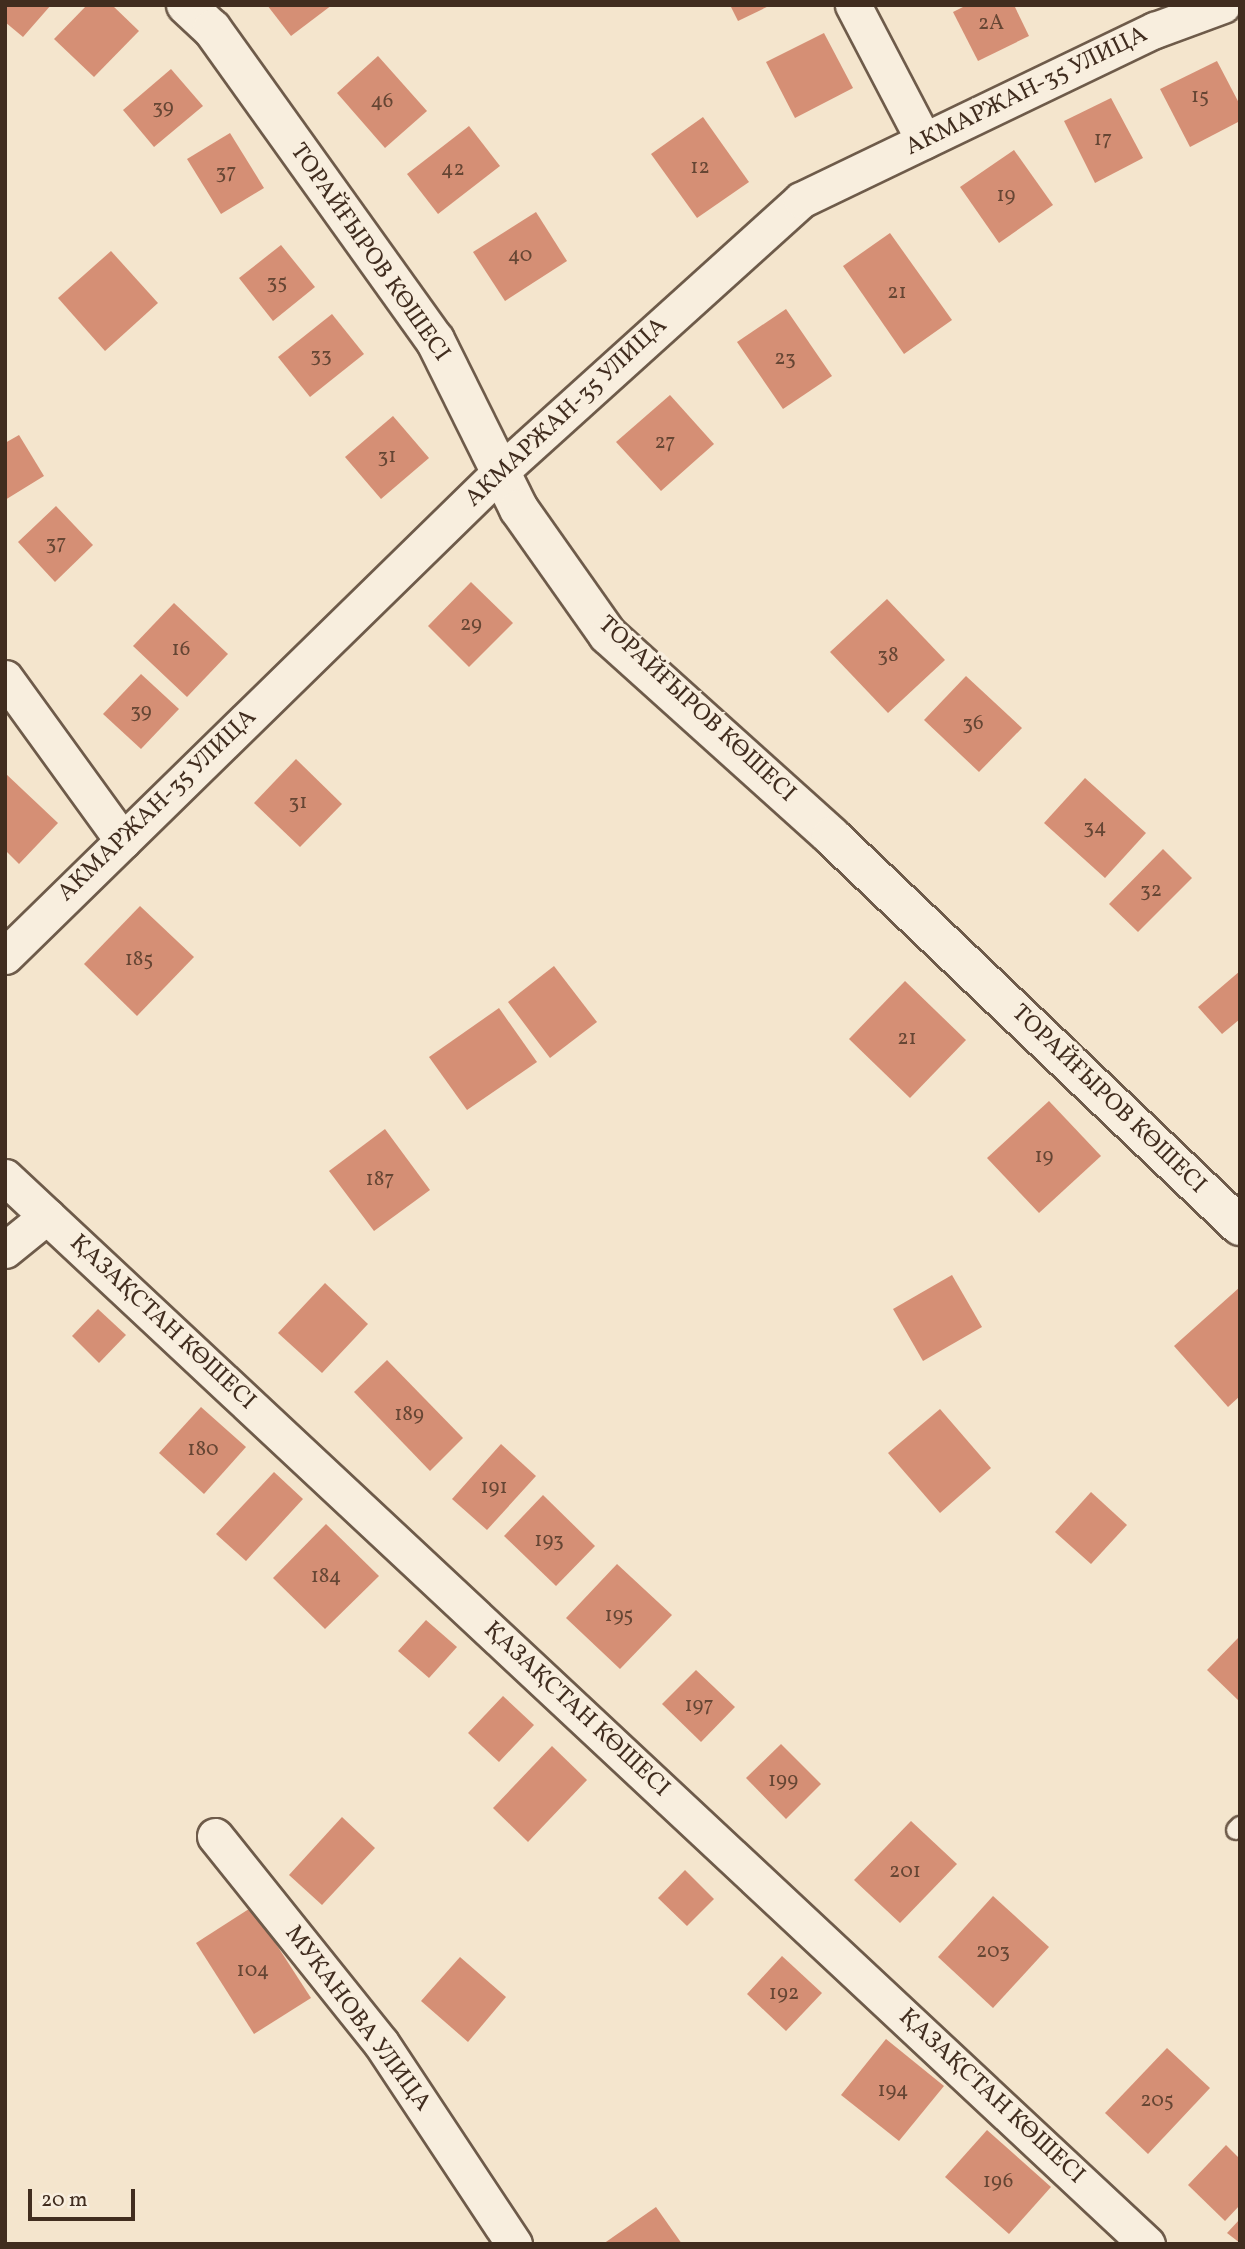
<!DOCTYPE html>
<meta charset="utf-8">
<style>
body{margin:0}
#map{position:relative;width:1245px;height:2249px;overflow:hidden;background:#f4e5cd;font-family:Vollkorn,serif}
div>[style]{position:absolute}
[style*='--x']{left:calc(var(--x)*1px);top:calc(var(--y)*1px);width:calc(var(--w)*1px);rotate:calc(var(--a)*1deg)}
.building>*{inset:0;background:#d58f75}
.roads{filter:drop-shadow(2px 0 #6e5b4a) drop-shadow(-2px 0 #6e5b4a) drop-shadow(0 2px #6e5b4a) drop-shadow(0 -2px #6e5b4a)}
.lane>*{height:18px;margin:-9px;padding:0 9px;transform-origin:9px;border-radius:9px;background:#f8eede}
.street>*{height:35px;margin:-17.5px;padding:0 17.5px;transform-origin:17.5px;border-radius:17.5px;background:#f8eede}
.secondary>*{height:38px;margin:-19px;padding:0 19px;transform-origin:19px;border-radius:19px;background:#f8eede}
span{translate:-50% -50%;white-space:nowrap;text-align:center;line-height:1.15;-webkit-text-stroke:7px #f8eede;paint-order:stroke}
.number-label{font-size:21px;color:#664634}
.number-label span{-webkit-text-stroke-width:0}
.street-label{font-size:24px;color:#412d1f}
.frame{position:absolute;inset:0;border:7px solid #412d1f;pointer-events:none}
.scale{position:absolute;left:28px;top:2189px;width:107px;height:32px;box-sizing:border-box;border:4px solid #412d1f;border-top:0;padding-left:9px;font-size:21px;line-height:24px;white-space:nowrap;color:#412d1f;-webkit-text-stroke:5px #f8eede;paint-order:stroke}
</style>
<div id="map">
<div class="building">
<div style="clip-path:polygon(5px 5px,51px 5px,23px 37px,5px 22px)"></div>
<div style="clip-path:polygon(87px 5px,112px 5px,139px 31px,94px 77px,54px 39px)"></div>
<div style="clip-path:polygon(267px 5px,332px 5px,291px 36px)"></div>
<div style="clip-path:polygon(730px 5px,771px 5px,738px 21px)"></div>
<div style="clip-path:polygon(967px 5px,1014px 5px,1029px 36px,978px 61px,953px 12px)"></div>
<div style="clip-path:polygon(824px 33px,853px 88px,795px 118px,766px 62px)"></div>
<div style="clip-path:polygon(378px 56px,427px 111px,385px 148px,337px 93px)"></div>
<div style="clip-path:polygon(1217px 61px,1240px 105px,1240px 121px,1190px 147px,1160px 89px)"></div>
<div style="clip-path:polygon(171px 69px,203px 106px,154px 147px,123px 110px)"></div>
<div style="clip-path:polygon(1111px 98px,1143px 158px,1095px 183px,1064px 121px)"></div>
<div style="clip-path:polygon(703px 117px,749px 182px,697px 218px,651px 154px)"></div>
<div style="clip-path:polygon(469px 126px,500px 166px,438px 214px,407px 174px)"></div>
<div style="clip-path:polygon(230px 133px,264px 188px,221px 214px,187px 159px)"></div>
<div style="clip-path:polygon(1014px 150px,1053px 205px,999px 243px,960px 187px)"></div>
<div style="clip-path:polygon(536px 212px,567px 261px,505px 301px,473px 252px)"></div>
<div style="clip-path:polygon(890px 233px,952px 320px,904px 354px,843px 266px)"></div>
<div style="clip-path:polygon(281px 245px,315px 287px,273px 321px,239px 278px)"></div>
<div style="clip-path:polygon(111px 251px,158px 303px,105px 351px,58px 298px)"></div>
<div style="clip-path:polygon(786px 309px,832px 376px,783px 409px,737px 342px)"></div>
<div style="clip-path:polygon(332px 314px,364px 354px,310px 397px,278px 357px)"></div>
<div style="clip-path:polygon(670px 395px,714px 444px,661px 491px,616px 442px)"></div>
<div style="clip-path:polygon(393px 416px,429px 458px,381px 499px,345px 457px)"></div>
<div style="clip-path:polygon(19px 435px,44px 476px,5px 500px,5px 443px)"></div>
<div style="clip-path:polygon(56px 506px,93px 545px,55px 582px,18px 542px)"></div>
<div style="clip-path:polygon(471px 582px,513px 623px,469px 667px,428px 626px)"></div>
<div style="clip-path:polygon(887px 599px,945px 660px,888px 713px,830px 652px)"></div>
<div style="clip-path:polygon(174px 603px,228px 654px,187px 697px,133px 646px)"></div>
<div style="clip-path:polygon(141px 674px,179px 709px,141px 749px,103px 714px)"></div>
<div style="clip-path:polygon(966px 676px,1022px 728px,979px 772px,924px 720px)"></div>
<div style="clip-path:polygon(296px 759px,342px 804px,300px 847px,254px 803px)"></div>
<div style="clip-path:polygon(5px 773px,58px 823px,19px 864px,5px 850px)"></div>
<div style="clip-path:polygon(1085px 778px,1146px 833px,1105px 878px,1044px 823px)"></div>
<div style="clip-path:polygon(1163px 849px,1192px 878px,1138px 932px,1109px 904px)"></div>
<div style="clip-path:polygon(140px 906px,194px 957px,137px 1016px,84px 964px)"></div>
<div style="clip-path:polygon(554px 966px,597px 1022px,550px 1058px,508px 1002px)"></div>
<div style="clip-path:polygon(1240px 971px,1240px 1019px,1222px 1034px,1198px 1007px)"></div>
<div style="clip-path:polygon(905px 981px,966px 1040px,910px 1098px,849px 1039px)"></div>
<div style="clip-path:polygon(499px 1008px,537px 1062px,467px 1110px,429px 1057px)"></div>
<div style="clip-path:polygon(1049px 1101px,1101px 1156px,1039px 1213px,987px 1158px)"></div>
<div style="clip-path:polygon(385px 1129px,430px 1190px,374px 1231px,329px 1171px)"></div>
<div style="clip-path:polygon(952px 1275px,982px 1327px,923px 1361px,893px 1309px)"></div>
<div style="clip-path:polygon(325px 1283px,368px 1324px,322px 1373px,278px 1333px)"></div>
<div style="clip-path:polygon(1240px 1287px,1240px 1396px,1228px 1407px,1174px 1346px)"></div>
<div style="clip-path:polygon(98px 1309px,126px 1335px,99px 1363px,72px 1336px)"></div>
<div style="clip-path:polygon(387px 1360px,463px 1438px,430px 1471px,354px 1392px)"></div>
<div style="clip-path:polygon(201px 1407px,246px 1447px,204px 1494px,159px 1453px)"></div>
<div style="clip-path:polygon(940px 1409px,991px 1468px,940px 1513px,888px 1453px)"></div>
<div style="clip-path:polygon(501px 1444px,536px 1476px,487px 1530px,452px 1499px)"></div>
<div style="clip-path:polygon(274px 1472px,303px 1499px,246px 1561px,216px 1534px)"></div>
<div style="clip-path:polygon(1091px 1492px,1127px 1525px,1091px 1564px,1055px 1532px)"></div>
<div style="clip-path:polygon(543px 1495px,595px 1546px,556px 1586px,504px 1536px)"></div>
<div style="clip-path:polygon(326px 1524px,379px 1576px,325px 1629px,273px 1578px)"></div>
<div style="clip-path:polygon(617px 1564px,672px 1615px,620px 1669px,566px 1618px)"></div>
<div style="clip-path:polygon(426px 1620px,457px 1647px,429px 1678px,398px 1651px)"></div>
<div style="clip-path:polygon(1240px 1636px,1240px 1702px,1207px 1670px)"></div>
<div style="clip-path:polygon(696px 1670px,735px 1707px,701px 1742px,662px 1704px)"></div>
<div style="clip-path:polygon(503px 1696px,534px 1725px,499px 1762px,468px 1733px)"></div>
<div style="clip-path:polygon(781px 1744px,821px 1784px,786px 1819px,746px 1778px)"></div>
<div style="clip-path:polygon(552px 1746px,587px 1780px,528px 1842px,493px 1808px)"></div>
<div style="clip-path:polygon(342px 1817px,375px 1848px,322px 1905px,289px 1875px)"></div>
<div style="clip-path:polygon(911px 1821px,957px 1864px,900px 1923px,854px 1880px)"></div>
<div style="clip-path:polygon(685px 1870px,714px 1899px,687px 1926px,658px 1898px)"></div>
<div style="clip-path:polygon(993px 1896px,1049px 1947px,993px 2008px,938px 1957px)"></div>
<div style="clip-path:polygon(252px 1907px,311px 1998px,254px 2034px,196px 1943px)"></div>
<div style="clip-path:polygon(782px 1956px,822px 1993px,786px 2031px,747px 1994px)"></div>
<div style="clip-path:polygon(460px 1957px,506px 1997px,468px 2042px,421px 2001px)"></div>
<div style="clip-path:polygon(886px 2039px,944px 2086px,899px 2141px,841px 2095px)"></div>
<div style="clip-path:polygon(1167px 2048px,1210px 2088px,1148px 2154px,1105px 2113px)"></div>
<div style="clip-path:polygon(987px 2130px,1051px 2187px,1009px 2234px,945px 2177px)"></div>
<div style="clip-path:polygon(1226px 2145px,1240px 2159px,1240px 2205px,1225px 2221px,1188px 2185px)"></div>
<div style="clip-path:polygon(656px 2207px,682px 2244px,603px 2244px)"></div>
<div style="clip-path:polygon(1240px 2219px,1240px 2243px,1227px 2233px)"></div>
</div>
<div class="roads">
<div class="lane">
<div style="--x:1236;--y:1830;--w:6;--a:-45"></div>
</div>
<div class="street">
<div style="--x:853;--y:5;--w:153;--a:62.4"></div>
<div style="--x:5;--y:678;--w:201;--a:54.1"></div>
<div style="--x:5;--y:956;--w:694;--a:-44.36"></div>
<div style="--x:501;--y:471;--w:404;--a:-42.1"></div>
<div style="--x:801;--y:200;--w:393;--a:-25.7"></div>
<div style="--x:1155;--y:30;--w:72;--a:-20.2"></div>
<div style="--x:5;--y:1177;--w:1563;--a:43.06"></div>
<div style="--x:5;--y:1250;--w:54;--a:-39"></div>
<div style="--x:215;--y:1836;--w:265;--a:51.3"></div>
<div style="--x:381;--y:2043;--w:241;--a:56.5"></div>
</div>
<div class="secondary">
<div style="--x:186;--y:5;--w:35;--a:43"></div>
<div style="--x:212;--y:29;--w:383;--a:54.4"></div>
<div style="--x:435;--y:340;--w:189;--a:63.6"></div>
<div style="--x:519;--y:509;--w:154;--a:54.8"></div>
<div style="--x:608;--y:635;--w:300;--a:42"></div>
<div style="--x:831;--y:836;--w:565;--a:43.64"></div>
</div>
</div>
<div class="number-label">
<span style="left:991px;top:24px">2А</span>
<span style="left:1200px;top:97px">15</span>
<span style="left:382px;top:102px">46</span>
<span style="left:163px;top:108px">39</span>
<span style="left:1103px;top:140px">17</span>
<span style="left:700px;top:168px">12</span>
<span style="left:453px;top:170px">42</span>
<span style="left:226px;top:173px">37</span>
<span style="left:1006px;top:196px">19</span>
<span style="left:520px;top:256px">40</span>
<span style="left:277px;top:283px">35</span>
<span style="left:897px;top:293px">21</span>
<span style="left:321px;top:356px">33</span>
<span style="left:785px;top:359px">23</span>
<span style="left:665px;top:443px">27</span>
<span style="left:387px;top:457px">31</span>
<span style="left:56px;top:544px">37</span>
<span style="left:471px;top:625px">29</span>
<span style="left:181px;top:650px">16</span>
<span style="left:888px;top:656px">38</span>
<span style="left:141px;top:712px">39</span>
<span style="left:973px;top:724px">36</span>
<span style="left:298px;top:803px">31</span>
<span style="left:1095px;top:828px">34</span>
<span style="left:1151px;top:891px">32</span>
<span style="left:139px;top:960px">185</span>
<span style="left:907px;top:1039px">21</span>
<span style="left:1044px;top:1157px">19</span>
<span style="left:380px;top:1180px">187</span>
<span style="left:409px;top:1415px">189</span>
<span style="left:203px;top:1450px">180</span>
<span style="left:494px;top:1488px">191</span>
<span style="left:549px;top:1541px">193</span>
<span style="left:326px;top:1577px">184</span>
<span style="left:619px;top:1616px">195</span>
<span style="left:699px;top:1706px">197</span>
<span style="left:783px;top:1781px">199</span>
<span style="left:905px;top:1872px">201</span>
<span style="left:993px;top:1952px">203</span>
<span style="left:253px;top:1971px">104</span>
<span style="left:784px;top:1994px">192</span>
<span style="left:893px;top:2091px">194</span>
<span style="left:1157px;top:2101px">205</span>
<span style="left:998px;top:2182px">196</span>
</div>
<div class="street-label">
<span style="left:1027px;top:92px;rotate:-26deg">АКМАРЖАН-35 УЛИЦА</span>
<span style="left:369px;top:253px;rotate:55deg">ТОРАЙҒЫРОВ КӨШЕСІ</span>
<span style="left:567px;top:413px;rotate:-43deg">АКМАРЖАН-35 УЛИЦА</span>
<span style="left:696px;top:710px;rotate:43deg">ТОРАЙҒЫРОВ КӨШЕСІ</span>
<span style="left:158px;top:806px;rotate:-44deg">АКМАРЖАН-35 УЛИЦА</span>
<span style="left:1108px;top:1100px;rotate:44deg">ТОРАЙҒЫРОВ КӨШЕСІ</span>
<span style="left:162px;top:1323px;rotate:43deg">ҚАЗАҚСТАН КӨШЕСІ</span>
<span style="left:576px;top:1710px;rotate:43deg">ҚАЗАҚСТАН КӨШЕСІ</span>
<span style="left:357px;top:2019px;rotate:53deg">МУКАНОВА УЛИЦА</span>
<span style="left:991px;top:2097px;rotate:43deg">ҚАЗАҚСТАН КӨШЕСІ</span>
</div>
<div class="frame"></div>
<div class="scale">20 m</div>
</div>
